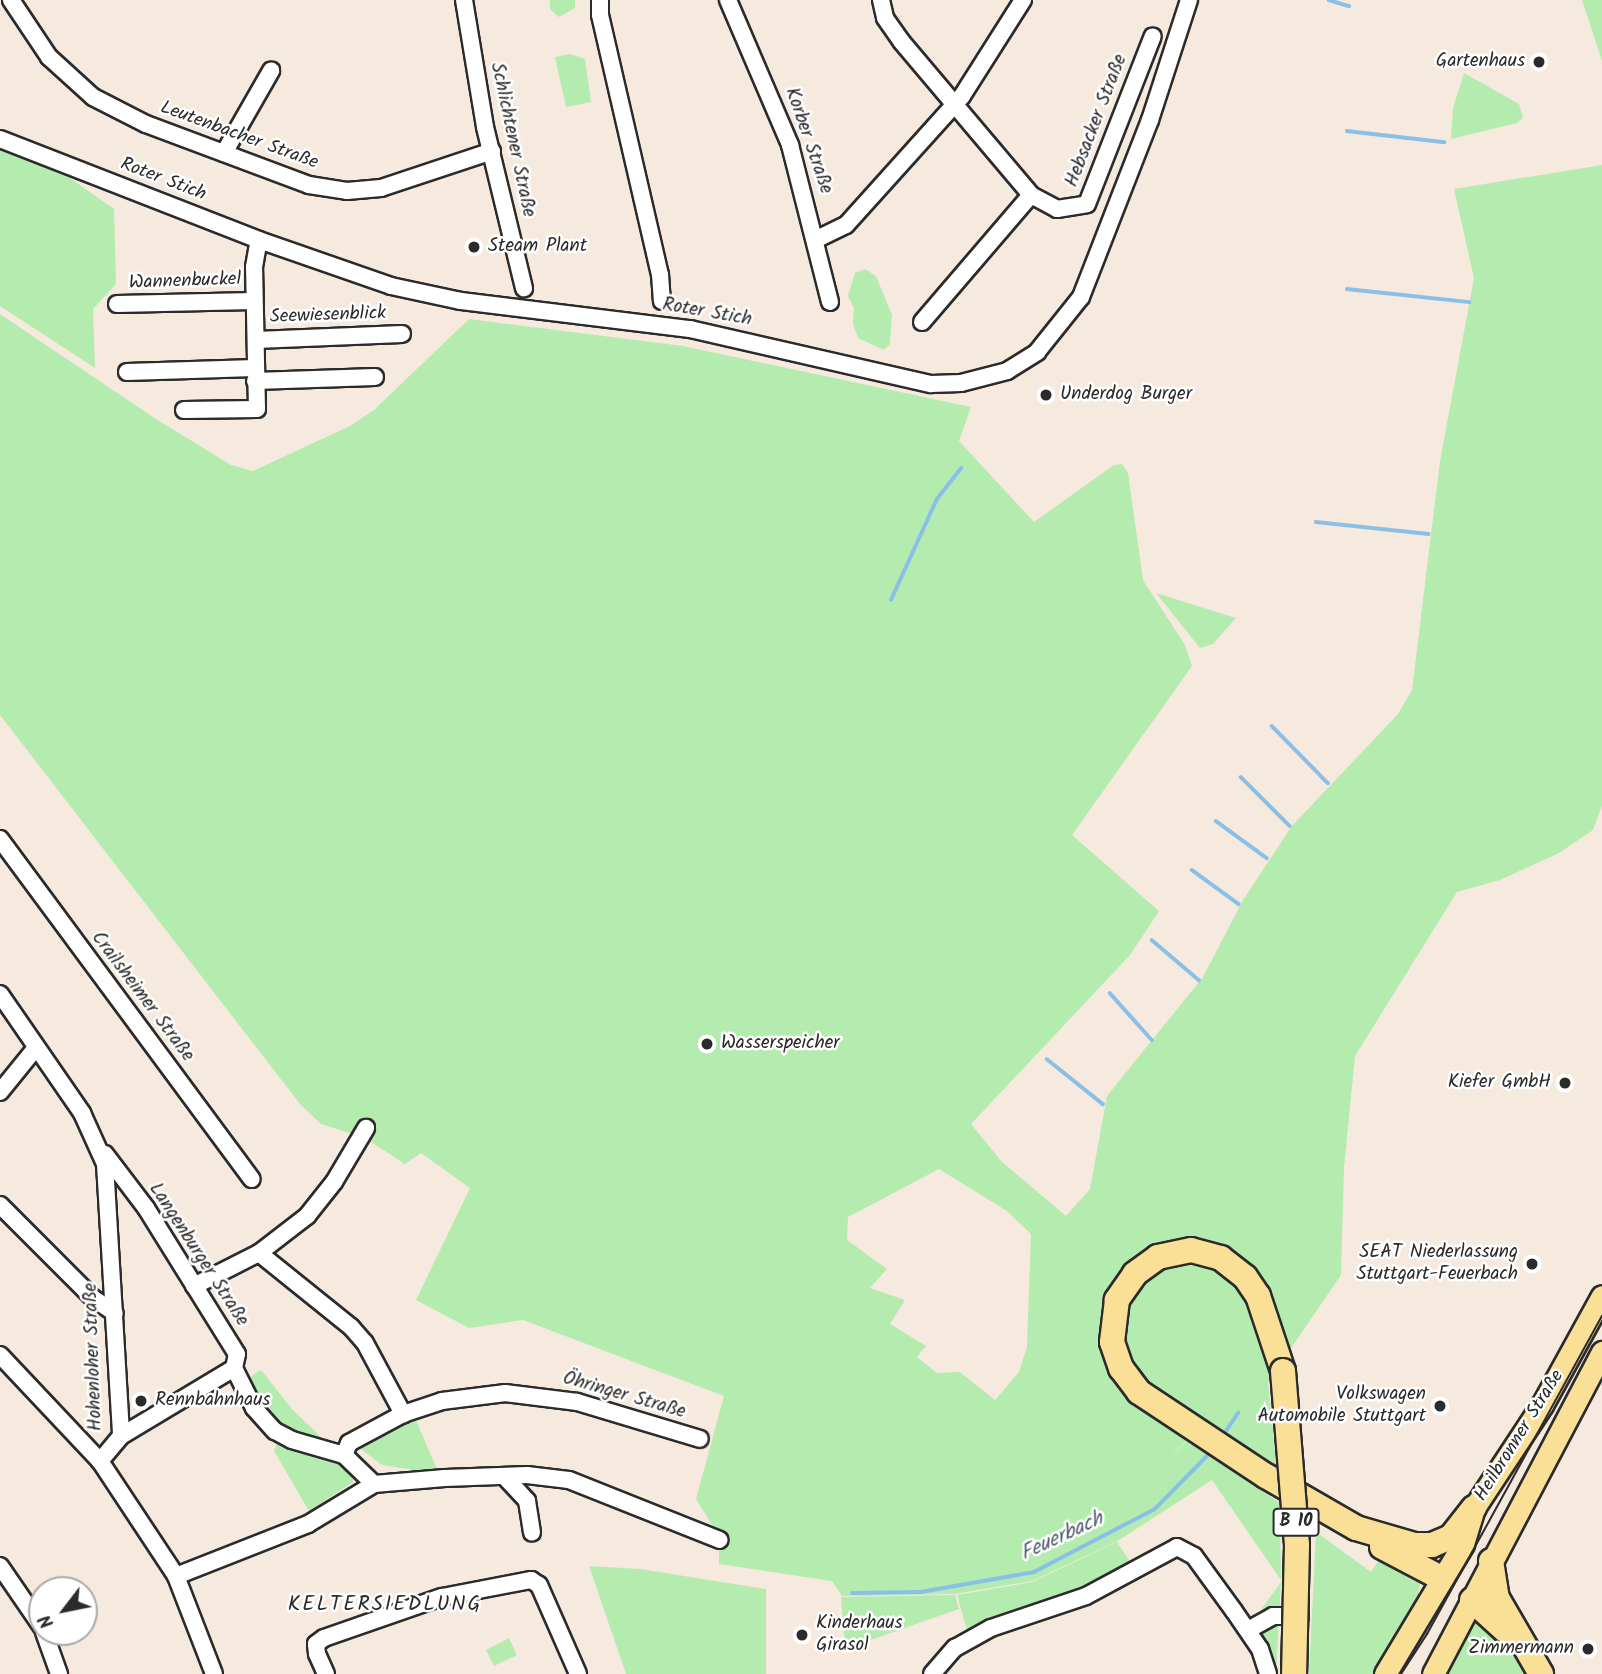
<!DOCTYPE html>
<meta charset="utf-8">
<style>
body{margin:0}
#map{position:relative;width:1602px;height:1674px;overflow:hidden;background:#f6e9de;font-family:Kalam,sans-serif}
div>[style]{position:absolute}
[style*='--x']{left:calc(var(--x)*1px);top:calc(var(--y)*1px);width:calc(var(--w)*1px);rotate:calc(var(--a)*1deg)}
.green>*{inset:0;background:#b4ecb0}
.stream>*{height:3.5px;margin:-1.75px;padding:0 1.75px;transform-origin:1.75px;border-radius:1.75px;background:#8ac0e8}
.roads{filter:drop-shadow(2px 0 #2b2b2b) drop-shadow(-2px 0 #2b2b2b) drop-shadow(0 2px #2b2b2b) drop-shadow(0 -2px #2b2b2b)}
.minor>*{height:16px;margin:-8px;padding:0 8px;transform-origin:8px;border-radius:8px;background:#fff}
.major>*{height:21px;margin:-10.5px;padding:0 10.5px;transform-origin:10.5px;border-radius:10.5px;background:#fadf96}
.highway>*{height:24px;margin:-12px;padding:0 12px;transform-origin:12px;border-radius:12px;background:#fadf96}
.tram>*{height:2px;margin:-1px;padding:0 1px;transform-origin:1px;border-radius:1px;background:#2b2b2b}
.bridges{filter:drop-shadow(2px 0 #2b2b2b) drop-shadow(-2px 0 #2b2b2b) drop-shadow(0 2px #2b2b2b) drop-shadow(0 -2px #2b2b2b)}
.highway-bridge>*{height:24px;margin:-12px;padding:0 12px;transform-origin:12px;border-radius:12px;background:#fadf96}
.dots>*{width:19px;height:19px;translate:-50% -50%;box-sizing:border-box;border:4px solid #fff;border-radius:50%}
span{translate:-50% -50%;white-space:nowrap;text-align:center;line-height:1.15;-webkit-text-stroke:5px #fff;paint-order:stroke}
.shield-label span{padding:2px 5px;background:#fff;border:2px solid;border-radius:5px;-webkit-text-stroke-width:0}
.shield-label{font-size:18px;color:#2b2b2b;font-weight:700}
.poi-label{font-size:19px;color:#2b2b2b}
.right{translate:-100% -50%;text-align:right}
.left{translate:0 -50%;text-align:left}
.street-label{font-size:19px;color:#2b2b2b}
.water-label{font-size:21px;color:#4c5f6d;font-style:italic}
.neighbourhood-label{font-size:21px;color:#2b2b2b;letter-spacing:2px}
.north{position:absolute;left:28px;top:1576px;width:70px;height:70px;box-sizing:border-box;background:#fff;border:2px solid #aaa;border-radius:50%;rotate:238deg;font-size:19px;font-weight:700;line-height:28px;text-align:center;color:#2b2b2b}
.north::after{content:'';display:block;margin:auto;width:24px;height:32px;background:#2b2b2b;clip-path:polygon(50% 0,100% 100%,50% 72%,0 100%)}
</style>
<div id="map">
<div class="green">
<div style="clip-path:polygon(550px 0,575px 0,575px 8px,559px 17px,550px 9px)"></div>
<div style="clip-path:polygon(1582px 0,1602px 0,1602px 61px)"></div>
<div style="clip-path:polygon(570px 54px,585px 59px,591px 102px,566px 107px,555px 57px)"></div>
<div style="clip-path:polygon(1464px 73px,1519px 104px,1523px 118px,1517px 123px,1451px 139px,1453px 108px)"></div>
<div style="clip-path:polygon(0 146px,53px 166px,114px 209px,116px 284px,93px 309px,95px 368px,0 306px)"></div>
<div style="clip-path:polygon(evenodd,1602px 165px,1602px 806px,1593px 830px,1559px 853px,1500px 880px,1457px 892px,1355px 1056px,1344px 1168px,1341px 1275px,1268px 1382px,1280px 1501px,1188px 1439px,1165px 1463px,1188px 1440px,1280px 1503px,1281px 1580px,1212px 1480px,1116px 1542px,1032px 1581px,955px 1594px,842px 1596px,832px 1581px,719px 1564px,719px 1536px,696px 1499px,724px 1396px,523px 1320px,469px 1328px,416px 1300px,470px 1188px,421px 1153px,405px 1164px,365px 1138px,321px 1124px,300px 1104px,0 715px,0 314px,156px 419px,231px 465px,253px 471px,350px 426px,374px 410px,469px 319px,683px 346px,971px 407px,959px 441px,1034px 522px,1114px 465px,1122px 464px,1128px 473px,1143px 580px,1185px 645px,1192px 666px,1072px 835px,1159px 911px,1130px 955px,971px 1124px,1002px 1162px,1066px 1216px,1090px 1189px,1107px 1096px,1203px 977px,1243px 900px,1291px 827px,1398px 714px,1412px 690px,1440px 461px,1474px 278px,1454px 189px,1602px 165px,939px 1169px,1007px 1211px,1031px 1234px,1027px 1347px,1019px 1372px,995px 1400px,960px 1372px,937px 1373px,917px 1357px,926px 1346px,890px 1324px,905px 1300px,870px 1288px,887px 1269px,847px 1240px,848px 1217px,939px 1169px)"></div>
<div style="clip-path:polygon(865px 269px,876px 276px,892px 315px,890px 344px,884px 350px,858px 338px,853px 324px,854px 308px,848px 296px,855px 273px)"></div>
<div style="clip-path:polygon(1156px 593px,1236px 618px,1213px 644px,1200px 648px)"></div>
<div style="clip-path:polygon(261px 1370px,292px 1409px,328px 1444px,270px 1423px,244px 1381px)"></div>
<div style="clip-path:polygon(415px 1418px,439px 1474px,382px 1465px,357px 1446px)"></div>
<div style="clip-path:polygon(278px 1441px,332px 1455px,352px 1472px,353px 1482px,309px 1511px,274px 1451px)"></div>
<div style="clip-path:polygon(1316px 1532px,1371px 1572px,1383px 1554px,1422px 1573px,1416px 1604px,1375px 1674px,1309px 1674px)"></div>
<div style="clip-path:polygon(1117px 1542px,1131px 1563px,1084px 1591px,967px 1630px,957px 1595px,1032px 1582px)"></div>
<div style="clip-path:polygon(589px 1566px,640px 1569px,766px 1589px,766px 1674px,626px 1674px)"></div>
<div style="clip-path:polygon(1281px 1582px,1276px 1674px,1270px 1674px,1248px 1628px)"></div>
<div style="clip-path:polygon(955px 1595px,959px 1609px,845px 1649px,841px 1597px)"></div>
<div style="clip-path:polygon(1483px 1616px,1512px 1645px,1530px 1674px,1445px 1674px,1469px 1628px)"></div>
<div style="clip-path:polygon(509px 1638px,517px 1655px,494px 1666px,486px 1650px)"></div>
</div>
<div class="stream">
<div style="--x:1329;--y:0;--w:21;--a:17"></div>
<div style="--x:1347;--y:131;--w:98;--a:6.5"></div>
<div style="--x:1347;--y:289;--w:123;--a:6.1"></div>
<div style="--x:1316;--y:522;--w:113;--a:6.1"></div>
<div style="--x:891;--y:600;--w:111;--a:-65.5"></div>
<div style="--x:937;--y:499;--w:39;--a:-52"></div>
<div style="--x:1272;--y:726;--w:80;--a:45.5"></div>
<div style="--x:1241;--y:777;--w:69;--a:45"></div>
<div style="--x:1216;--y:821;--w:63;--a:36"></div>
<div style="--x:1192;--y:870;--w:58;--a:35.9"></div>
<div style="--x:1152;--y:940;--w:62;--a:40.4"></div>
<div style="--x:1110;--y:993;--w:63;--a:48.2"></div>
<div style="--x:1047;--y:1059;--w:72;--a:38.8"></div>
<div style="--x:1222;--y:1437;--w:29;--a:-56"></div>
<div style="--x:852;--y:1593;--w:69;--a:-0.8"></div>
<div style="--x:921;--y:1592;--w:115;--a:-10"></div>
<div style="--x:1034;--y:1572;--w:136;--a:-27.5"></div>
<div style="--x:1155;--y:1509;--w:80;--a:-45.5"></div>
</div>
<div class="roads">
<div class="minor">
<div style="--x:11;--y:0;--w:69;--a:56.3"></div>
<div style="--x:49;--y:57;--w:59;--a:42.3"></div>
<div style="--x:93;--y:97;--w:59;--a:27"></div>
<div style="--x:146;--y:124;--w:174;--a:20.5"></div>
<div style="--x:309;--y:185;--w:38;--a:9"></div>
<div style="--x:347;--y:191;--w:34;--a:-5"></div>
<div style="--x:381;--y:188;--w:117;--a:-18.4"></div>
<div style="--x:464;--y:0;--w:129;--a:80.6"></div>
<div style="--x:485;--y:127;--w:166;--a:76.4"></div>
<div style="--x:600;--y:0;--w:15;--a:90"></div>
<div style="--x:600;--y:15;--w:266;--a:77"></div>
<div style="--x:660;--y:274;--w:27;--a:86"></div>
<div style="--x:728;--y:0;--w:158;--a:66.8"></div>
<div style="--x:790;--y:145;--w:162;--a:75.7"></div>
<div style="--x:881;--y:0;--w:18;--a:77"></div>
<div style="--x:885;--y:18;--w:28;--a:55"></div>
<div style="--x:901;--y:41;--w:202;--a:49.8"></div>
<div style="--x:1031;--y:195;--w:30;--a:28"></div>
<div style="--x:1057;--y:209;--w:30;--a:-9"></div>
<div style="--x:1087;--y:204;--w:180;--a:-68.6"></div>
<div style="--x:0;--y:139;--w:278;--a:21.3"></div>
<div style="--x:259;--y:240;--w:140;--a:19.2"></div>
<div style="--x:391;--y:286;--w:72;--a:12.1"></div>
<div style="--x:461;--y:301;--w:231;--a:7"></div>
<div style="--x:690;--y:329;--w:247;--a:12.9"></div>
<div style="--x:931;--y:384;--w:30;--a:-2"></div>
<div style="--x:961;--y:383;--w:48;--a:-14.6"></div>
<div style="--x:1007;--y:371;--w:36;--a:-32"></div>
<div style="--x:1037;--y:352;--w:70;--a:-51.3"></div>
<div style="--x:1081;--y:297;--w:190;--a:-68.7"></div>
<div style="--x:1150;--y:120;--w:126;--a:-72"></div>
<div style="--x:224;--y:153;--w:95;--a:-60.2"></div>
<div style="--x:817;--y:239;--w:32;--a:-26"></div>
<div style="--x:846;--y:225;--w:173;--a:-48"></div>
<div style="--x:962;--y:96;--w:114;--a:-57.6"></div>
<div style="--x:117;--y:304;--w:137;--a:-1.3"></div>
<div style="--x:922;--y:322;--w:167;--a:-49.4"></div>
<div style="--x:256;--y:340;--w:146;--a:-2.4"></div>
<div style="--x:127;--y:372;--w:128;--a:-1.8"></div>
<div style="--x:255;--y:381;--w:120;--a:-1.9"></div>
<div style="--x:184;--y:410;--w:73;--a:-0.8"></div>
<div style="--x:257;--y:409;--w:142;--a:-91.2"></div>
<div style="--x:254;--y:267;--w:27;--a:-80"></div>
<div style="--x:0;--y:839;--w:423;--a:53.5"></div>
<div style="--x:0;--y:994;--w:145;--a:55.4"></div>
<div style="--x:82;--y:1113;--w:56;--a:65.7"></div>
<div style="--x:105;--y:1164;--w:272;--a:86.6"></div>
<div style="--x:121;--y:1436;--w:33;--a:130"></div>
<div style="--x:0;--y:1092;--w:55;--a:-50.9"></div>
<div style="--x:105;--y:1154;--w:68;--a:52.8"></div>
<div style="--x:146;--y:1208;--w:172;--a:58.1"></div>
<div style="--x:237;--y:1354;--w:14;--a:102"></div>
<div style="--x:234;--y:1368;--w:45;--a:63.4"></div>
<div style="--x:254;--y:1408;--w:31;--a:48"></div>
<div style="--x:275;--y:1431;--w:19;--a:28"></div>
<div style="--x:292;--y:1440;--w:54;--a:16.1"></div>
<div style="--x:344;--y:1455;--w:42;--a:44"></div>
<div style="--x:0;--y:1205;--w:133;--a:45"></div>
<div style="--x:94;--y:1299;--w:25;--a:34"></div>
<div style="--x:259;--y:1253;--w:118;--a:38.8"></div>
<div style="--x:351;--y:1327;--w:21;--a:49"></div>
<div style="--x:365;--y:1343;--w:81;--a:61.8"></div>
<div style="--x:194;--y:1286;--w:73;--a:-26.9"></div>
<div style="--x:259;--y:1253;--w:61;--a:-37.6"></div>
<div style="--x:307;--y:1216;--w:43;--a:-51.5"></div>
<div style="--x:334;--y:1182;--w:63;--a:-59.3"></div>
<div style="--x:0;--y:1355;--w:146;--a:46.7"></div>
<div style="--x:100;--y:1461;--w:138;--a:56.5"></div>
<div style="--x:176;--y:1576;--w:105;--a:68.8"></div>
<div style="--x:121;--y:1436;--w:132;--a:-31"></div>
<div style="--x:344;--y:1455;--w:13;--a:-67"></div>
<div style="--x:349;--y:1443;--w:61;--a:-28.2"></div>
<div style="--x:403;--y:1414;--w:41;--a:-18.4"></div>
<div style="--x:442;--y:1401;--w:64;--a:-7.2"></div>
<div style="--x:505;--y:1393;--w:73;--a:7.1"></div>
<div style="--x:577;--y:1402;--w:128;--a:16.7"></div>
<div style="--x:504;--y:1476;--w:34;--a:47"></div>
<div style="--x:527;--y:1501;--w:32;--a:81"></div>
<div style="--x:0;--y:1566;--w:74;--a:55.5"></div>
<div style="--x:176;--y:1576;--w:142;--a:-21.5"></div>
<div style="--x:308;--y:1524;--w:77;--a:-31.2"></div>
<div style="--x:374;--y:1484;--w:71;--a:-4.8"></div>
<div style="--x:445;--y:1478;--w:82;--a:-2.1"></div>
<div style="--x:527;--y:1475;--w:42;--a:6.8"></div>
<div style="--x:569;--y:1480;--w:162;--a:21.7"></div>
<div style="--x:1248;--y:1630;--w:29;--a:-29"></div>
<div style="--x:1273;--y:1616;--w:27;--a:0"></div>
<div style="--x:44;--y:1632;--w:45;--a:70.3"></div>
<div style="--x:326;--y:1674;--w:22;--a:-114"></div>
<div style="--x:317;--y:1654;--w:10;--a:-96"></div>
<div style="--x:316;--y:1644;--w:10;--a:-37"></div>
<div style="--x:324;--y:1638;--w:125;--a:-19.2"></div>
<div style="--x:442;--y:1597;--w:91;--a:-10.8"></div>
<div style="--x:531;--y:1580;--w:9;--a:32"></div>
<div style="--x:539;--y:1585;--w:97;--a:66.3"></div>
<div style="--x:932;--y:1674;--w:35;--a:-49"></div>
<div style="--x:955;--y:1648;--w:41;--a:-29.1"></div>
<div style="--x:991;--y:1628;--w:100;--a:-18.6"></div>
<div style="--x:1086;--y:1596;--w:103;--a:-28.3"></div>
<div style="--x:1177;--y:1547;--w:19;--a:28"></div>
<div style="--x:1194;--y:1556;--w:68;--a:54"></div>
<div style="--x:1234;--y:1611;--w:46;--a:55.6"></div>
<div style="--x:1260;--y:1649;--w:26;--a:72"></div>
</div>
<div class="major">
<div style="--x:1385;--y:1674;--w:152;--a:-59"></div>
<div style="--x:1463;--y:1544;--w:38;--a:-73"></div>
<div style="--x:1474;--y:1508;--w:123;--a:-56.6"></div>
<div style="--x:1542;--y:1405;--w:124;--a:-61.2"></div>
<div style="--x:1433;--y:1674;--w:364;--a:-62.3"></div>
</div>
<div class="highway">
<div style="--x:1283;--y:1371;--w:79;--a:-108.4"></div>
<div style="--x:1258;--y:1296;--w:23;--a:-124"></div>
<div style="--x:1245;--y:1277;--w:31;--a:-142"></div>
<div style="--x:1221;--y:1258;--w:31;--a:-165"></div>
<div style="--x:1191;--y:1250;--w:34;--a:168"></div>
<div style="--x:1158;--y:1257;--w:29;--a:144"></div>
<div style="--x:1135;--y:1274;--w:32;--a:125"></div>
<div style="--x:1117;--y:1300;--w:42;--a:96.8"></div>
<div style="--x:1112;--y:1342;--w:28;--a:71"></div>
<div style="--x:1121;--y:1368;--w:30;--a:53"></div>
<div style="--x:1139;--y:1392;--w:152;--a:33.5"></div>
<div style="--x:1266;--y:1476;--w:104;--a:30"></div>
<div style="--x:1356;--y:1528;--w:60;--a:16.3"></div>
<div style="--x:1414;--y:1545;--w:18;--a:0"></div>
<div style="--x:1432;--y:1545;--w:21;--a:-23"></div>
<div style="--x:1451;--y:1537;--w:37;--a:-52"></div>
<div style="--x:1382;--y:1547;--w:67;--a:27.7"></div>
<div style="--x:1491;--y:1561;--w:37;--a:81"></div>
<div style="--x:1497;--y:1598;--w:88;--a:59.9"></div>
<div style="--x:1472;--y:1600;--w:45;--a:42.3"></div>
</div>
</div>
<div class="tram">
<div style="--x:1401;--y:1674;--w:48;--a:-57"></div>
<div style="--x:1427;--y:1634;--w:363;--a:-61.2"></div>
</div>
<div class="bridges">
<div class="highway-bridge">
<div style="--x:1283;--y:1371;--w:175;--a:85.4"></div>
<div style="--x:1297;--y:1545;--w:129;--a:91.3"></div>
</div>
</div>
<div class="dots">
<div style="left:1539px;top:62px;background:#2b2b2b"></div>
<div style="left:474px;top:247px;background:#2b2b2b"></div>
<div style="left:1046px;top:395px;background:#2b2b2b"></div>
<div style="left:707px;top:1044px;background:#2b2b2b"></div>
<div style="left:1565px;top:1083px;background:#2b2b2b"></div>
<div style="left:1532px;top:1264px;background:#2b2b2b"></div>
<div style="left:141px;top:1401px;background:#2b2b2b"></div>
<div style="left:1440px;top:1406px;background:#2b2b2b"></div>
<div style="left:802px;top:1635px;background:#2b2b2b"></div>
<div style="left:1588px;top:1649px;background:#2b2b2b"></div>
</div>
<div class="shield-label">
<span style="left:1296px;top:1522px">B 10</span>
</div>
<div class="poi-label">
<span class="right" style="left:1525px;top:62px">Gartenhaus</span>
<span class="left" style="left:488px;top:247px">Steam Plant</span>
<span class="left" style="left:1060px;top:395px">Underdog Burger</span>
<span class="left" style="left:721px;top:1044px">Wasserspeicher</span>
<span class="right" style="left:1551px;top:1083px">Kiefer GmbH</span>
<span class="right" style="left:1518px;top:1264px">SEAT Niederlassung<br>Stuttgart-Feuerbach</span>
<span class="right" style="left:1426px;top:1406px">Volkswagen<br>Automobile Stuttgart</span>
<span class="left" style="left:155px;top:1401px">Rennbahnhaus</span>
<span class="left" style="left:816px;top:1635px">Kinderhaus<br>Girasol</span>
<span class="right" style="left:1574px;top:1649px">Zimmermann</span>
</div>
<div class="street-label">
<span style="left:1097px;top:121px;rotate:-69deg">Hebsacker Straße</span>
<span style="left:239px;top:136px;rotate:20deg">Leutenbacher Straße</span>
<span style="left:512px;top:140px;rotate:78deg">Schlichtener Straße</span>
<span style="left:808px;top:141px;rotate:71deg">Korber Straße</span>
<span style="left:163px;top:180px;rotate:21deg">Roter Stich</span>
<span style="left:185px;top:282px;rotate:-2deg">Wannenbuckel</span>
<span style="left:707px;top:313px;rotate:10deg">Roter Stich</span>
<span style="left:328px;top:316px;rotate:-2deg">Seewiesenblick</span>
<span style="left:142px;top:997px;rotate:53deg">Crailsheimer Straße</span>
<span style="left:198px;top:1255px;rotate:57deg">Langenburger Straße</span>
<span style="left:94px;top:1357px;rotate:-92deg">Hohenloher Straße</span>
<span style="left:624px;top:1396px;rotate:16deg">Öhringer Straße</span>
<span style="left:1520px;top:1436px;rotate:-58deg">Heilbronner Straße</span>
</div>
<div class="water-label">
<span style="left:1062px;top:1537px;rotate:-25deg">Feuerbach</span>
</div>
<div class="neighbourhood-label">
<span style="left:385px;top:1605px">KELTERSIEDLUNG</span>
</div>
<div class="north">N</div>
</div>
